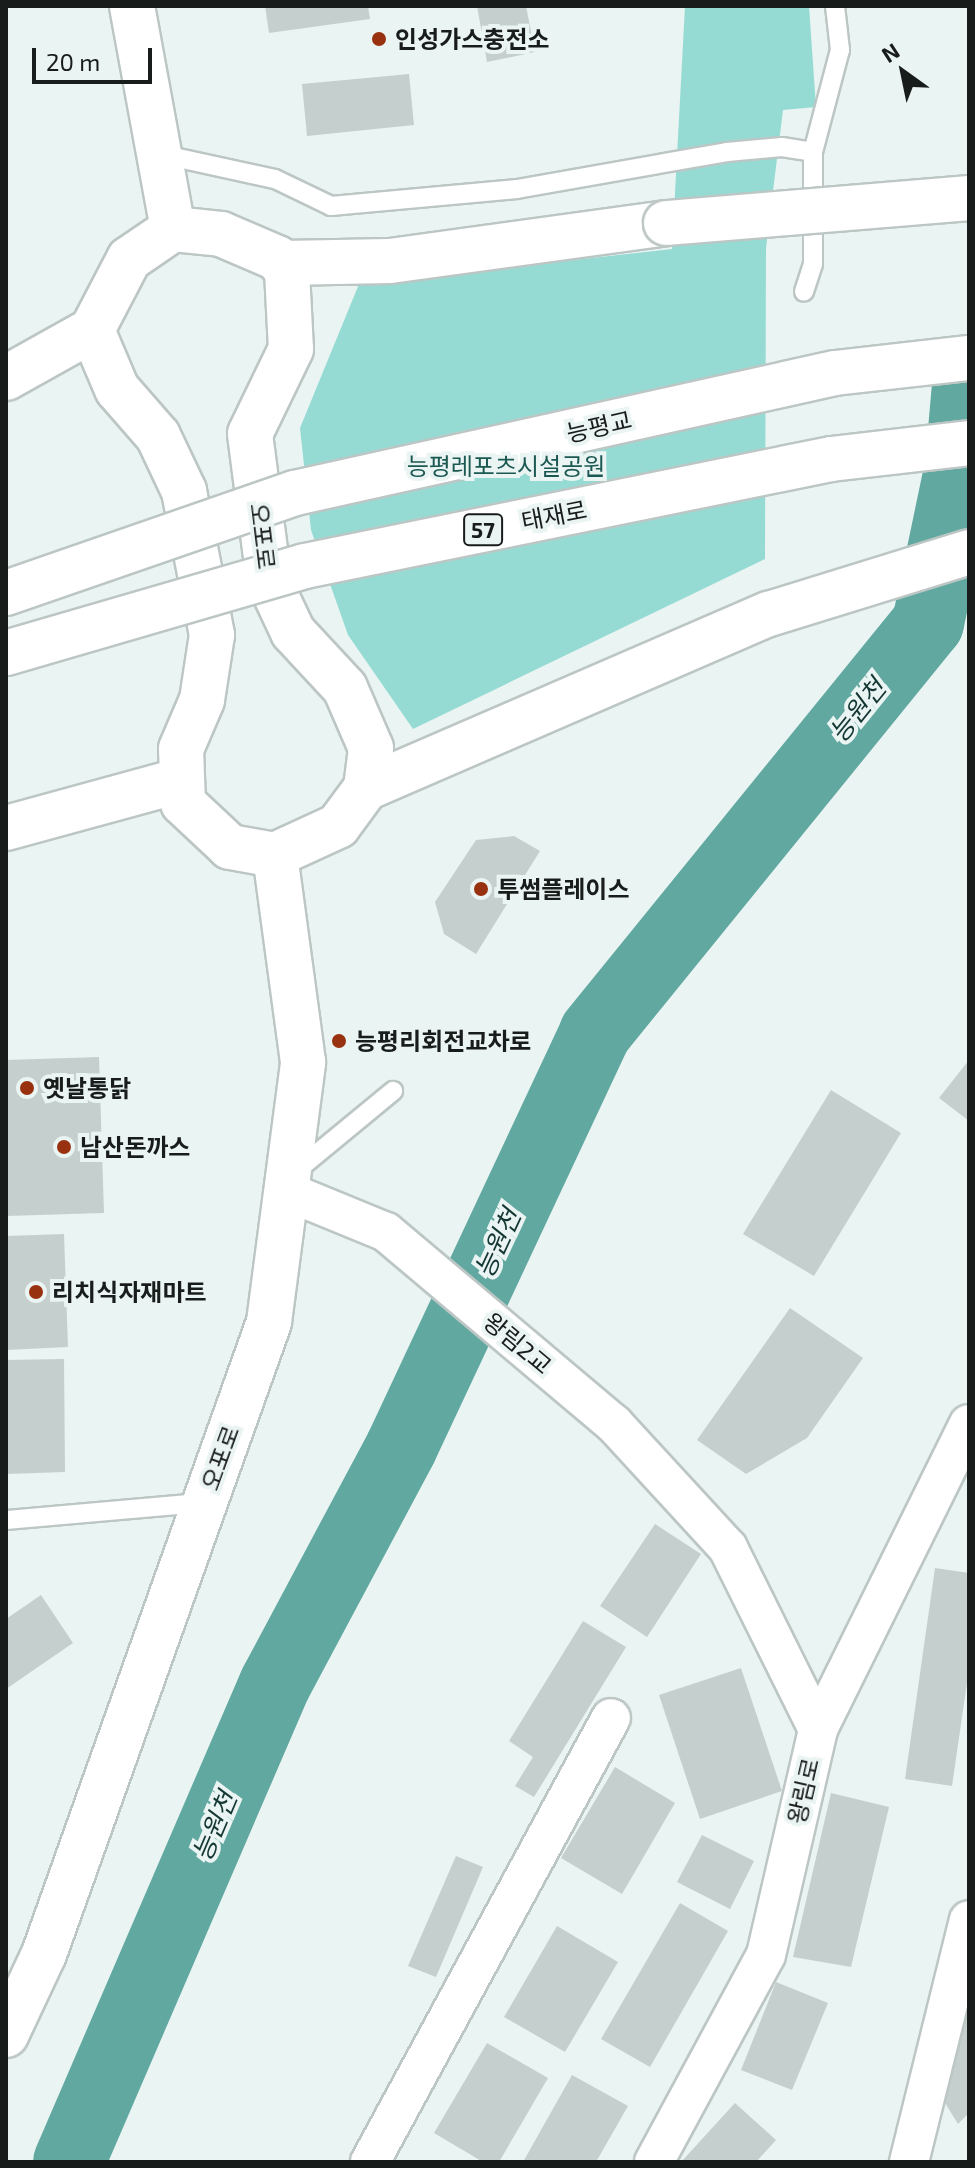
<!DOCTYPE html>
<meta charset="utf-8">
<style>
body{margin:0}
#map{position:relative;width:975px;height:2168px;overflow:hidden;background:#eaf4f3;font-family:"Exo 2","Noto Sans KR",sans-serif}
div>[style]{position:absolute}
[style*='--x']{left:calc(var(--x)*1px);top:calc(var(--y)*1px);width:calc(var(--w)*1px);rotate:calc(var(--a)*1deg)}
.green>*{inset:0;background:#96dbd3}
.river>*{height:72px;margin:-36px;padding:0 36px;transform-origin:36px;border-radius:36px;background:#61a8a0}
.building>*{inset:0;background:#c5d0ce}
.roads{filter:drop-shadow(2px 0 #bcc6c4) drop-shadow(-2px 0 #bcc6c4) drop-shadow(0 2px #bcc6c4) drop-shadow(0 -2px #bcc6c4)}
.lane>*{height:18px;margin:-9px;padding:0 9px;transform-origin:9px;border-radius:9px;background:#fff}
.street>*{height:38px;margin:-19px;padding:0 19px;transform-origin:19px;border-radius:19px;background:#fff}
.secondary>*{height:44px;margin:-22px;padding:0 22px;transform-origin:22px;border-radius:22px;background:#fff}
.highway>*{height:44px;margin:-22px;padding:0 22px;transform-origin:22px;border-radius:22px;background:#fff}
.bridges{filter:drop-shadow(2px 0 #bcc6c4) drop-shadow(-2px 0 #bcc6c4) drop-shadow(0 2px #bcc6c4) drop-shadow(0 -2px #bcc6c4)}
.highway-bridge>*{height:44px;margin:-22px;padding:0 22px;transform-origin:22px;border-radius:22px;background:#fff}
.dots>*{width:22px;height:22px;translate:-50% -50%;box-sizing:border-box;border:4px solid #eaf4f3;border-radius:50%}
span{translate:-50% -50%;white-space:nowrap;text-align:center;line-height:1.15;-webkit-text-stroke:8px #eaf4f3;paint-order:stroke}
.shield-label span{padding:2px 6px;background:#eaf4f3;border:2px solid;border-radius:6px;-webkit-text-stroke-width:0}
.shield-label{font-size:22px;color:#181c1b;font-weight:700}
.poi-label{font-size:24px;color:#181c1b;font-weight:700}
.left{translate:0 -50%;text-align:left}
.street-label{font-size:24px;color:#181c1b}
.park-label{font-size:24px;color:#1b5852}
.water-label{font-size:26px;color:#143734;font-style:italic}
.frame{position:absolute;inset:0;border:8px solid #181c1b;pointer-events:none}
.north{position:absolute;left:863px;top:32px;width:80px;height:80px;-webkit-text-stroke:6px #eaf4f3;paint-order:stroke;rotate:327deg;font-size:22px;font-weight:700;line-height:32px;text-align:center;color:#181c1b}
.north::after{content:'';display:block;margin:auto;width:28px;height:36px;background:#181c1b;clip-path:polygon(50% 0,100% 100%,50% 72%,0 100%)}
.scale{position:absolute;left:32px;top:48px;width:120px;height:36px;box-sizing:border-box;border:4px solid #181c1b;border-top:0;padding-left:10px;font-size:24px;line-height:28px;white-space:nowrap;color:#181c1b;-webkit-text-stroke:6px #eaf4f3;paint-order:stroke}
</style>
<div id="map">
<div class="green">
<div style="clip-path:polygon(685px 6px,809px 6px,816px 107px,783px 110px,766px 248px,765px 559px,413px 729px,348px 635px,311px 530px,300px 428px,359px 284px,672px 249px)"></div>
</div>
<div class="river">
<div style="--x:69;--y:2162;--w:520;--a:-66.69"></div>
<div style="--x:275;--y:1684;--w:268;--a:-61.9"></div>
<div style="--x:401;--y:1448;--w:458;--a:-64.9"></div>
<div style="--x:595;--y:1033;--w:528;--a:-50.92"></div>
<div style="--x:928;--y:623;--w:161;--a:-78.2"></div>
<div style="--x:961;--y:465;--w:91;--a:-85"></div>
</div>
<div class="building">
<div style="clip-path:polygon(265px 6px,368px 6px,370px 19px,269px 33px)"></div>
<div style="clip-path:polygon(477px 6px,526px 6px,535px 52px,487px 62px)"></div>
<div style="clip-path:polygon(409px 74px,414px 125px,307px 136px,302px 84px)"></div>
<div style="clip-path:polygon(514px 836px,540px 851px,476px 954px,444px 934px,435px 902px,476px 840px)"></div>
<div style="clip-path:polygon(99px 1057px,104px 1213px,6px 1216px,6px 1060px)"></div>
<div style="clip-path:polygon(969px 1060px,969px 1121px,939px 1098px)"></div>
<div style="clip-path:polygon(831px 1090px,901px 1133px,814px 1276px,743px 1234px)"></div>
<div style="clip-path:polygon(64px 1234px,68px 1347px,6px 1350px,6px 1236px)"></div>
<div style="clip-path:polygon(790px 1308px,863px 1358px,807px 1438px,746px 1474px,697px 1440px)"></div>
<div style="clip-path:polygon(64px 1359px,65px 1472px,6px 1474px,6px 1360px)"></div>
<div style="clip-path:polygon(655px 1524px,701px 1554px,647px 1637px,600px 1606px)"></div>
<div style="clip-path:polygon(935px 1568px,969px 1573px,969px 1669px,952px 1786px,905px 1779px)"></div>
<div style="clip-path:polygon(41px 1595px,73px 1643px,6px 1689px,6px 1619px)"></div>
<div style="clip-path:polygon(583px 1621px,626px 1647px,534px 1797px,515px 1786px,533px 1757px,509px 1741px)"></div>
<div style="clip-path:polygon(741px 1668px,782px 1791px,700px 1819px,659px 1695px)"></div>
<div style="clip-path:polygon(615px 1767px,675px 1803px,622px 1894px,561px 1858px)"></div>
<div style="clip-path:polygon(831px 1793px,889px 1807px,851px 1967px,793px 1957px)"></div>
<div style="clip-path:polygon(702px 1835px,754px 1861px,730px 1909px,677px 1882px)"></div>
<div style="clip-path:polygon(456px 1856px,483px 1867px,436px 1977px,408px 1966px)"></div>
<div style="clip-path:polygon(680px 1903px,728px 1931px,650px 2067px,601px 2039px)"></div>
<div style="clip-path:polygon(557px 1926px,618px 1962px,565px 2052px,504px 2017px)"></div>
<div style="clip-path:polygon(776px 1982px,828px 2003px,792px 2090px,741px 2070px)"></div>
<div style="clip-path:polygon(969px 1983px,969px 2113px,958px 2124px,942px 2098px)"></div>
<div style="clip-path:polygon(487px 2043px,548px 2078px,499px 2162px,483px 2162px,434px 2133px)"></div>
<div style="clip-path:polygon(572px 2075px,628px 2106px,596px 2162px,523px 2162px)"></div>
<div style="clip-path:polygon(735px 2103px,776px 2140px,756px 2162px,681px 2162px)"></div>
</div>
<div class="roads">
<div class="lane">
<div style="--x:813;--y:152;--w:106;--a:-75.2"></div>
<div style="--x:840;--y:50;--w:44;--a:-96.5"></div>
<div style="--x:160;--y:154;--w:118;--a:12.3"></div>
<div style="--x:275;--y:179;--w:62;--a:25.7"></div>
<div style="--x:331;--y:206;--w:187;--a:-5.2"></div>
<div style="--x:517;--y:189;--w:213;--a:-10"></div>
<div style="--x:727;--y:152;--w:55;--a:-5.2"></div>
<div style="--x:782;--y:147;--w:31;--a:9"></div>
<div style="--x:813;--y:152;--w:112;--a:90"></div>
<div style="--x:813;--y:264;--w:29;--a:108"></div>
<div style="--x:296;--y:1171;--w:126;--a:-39.5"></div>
<div style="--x:6;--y:1520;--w:197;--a:-5"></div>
</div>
<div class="street">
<div style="--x:286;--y:1191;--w:108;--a:22.3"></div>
<div style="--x:386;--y:1232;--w:298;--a:40.1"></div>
<div style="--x:614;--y:1424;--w:168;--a:47.4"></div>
<div style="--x:728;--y:1548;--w:202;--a:63.6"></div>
<div style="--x:370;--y:2162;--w:505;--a:-61.51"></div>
<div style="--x:654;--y:2162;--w:235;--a:-61.6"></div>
<div style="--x:766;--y:1955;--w:232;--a:-77"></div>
<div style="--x:818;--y:1729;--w:340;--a:-63.7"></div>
<div style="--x:909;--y:2162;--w:249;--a:-76.1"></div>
</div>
<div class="secondary">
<div style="--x:132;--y:6;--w:227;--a:79.6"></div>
<div style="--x:173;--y:229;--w:48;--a:5.9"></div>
<div style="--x:221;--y:234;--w:61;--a:23.2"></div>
<div style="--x:277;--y:258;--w:16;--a:52"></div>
<div style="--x:287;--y:271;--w:78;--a:87.1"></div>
<div style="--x:291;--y:349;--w:94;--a:115.8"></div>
<div style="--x:250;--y:434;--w:148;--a:82.6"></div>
<div style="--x:269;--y:581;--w:56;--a:64.8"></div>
<div style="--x:293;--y:632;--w:76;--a:47.1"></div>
<div style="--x:345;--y:688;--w:65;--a:66.6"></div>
<div style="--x:371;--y:748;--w:40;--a:97.1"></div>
<div style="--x:366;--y:788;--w:47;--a:126.4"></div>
<div style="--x:338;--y:826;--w:69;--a:155.3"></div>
<div style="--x:275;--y:855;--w:46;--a:-169.9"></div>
<div style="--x:230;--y:847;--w:64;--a:-136.9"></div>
<div style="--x:183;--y:803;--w:54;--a:-92.1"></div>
<div style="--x:181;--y:749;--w:53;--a:-66.8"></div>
<div style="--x:202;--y:700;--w:66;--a:-81.3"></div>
<div style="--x:212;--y:635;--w:147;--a:-101"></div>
<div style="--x:184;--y:491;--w:61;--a:-115.3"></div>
<div style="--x:158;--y:436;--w:62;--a:-131.1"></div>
<div style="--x:117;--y:389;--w:64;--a:-113"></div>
<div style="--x:92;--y:330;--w:80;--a:-62.5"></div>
<div style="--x:129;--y:259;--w:53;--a:-34.3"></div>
<div style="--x:6;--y:2035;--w:89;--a:-64.9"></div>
<div style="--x:44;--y:1954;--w:671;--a:-70.4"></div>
<div style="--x:269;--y:1322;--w:262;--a:-82.5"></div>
<div style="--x:303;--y:1062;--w:209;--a:-97.7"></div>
</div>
<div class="highway">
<div style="--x:282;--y:263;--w:108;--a:-1.1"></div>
<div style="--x:390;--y:261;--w:279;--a:-7.8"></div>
<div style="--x:6;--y:378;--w:98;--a:-29.2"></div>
<div style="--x:366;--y:788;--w:439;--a:-23.4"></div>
<div style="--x:769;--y:614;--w:209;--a:-17.2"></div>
<div style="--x:6;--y:828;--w:182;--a:-15.3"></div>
</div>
</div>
<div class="bridges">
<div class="highway-bridge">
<div style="--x:666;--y:223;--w:304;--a:-4.7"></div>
<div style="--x:6;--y:593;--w:306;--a:-19.1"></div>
<div style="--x:295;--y:493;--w:553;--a:-12.53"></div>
<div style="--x:835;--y:373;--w:135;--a:-6.4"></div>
<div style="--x:6;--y:653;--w:311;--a:-16.2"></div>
<div style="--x:305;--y:566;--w:537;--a:-11.5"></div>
<div style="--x:831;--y:459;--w:139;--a:-6.6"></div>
</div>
</div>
<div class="dots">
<div style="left:379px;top:39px;background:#98310f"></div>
<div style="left:481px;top:889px;background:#98310f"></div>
<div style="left:339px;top:1041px;background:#98310f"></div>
<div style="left:27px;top:1088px;background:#98310f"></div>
<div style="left:64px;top:1147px;background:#98310f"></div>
<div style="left:36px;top:1292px;background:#98310f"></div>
</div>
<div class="shield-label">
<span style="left:483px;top:530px">57</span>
</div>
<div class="poi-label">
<span class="left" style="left:395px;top:39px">인성가스충전소</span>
<span class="left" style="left:497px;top:889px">투썸플레이스</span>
<span class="left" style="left:355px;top:1041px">능평리회전교차로</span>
<span class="left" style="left:43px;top:1088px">옛날통닭</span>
<span class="left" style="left:80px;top:1147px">남산돈까스</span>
<span class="left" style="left:52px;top:1292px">리치식자재마트</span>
</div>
<div class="street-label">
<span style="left:599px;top:426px;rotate:-13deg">능평교</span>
<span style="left:554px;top:515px;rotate:-11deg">태재로</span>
<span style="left:263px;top:536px;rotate:83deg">오포로</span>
<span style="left:518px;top:1343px;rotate:40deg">왕림2교</span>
<span style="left:220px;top:1458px;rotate:-70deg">오포로</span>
<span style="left:803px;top:1791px;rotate:-77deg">왕림로</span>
</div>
<div class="park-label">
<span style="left:506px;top:466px">능평레포츠시설공원</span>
</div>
<div class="water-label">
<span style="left:857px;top:710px;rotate:-51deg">능원천</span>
<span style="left:497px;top:1243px;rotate:-65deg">능원천</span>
<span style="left:214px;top:1826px;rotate:-67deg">능원천</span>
</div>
<div class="frame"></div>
<div class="north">N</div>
<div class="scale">20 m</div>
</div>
